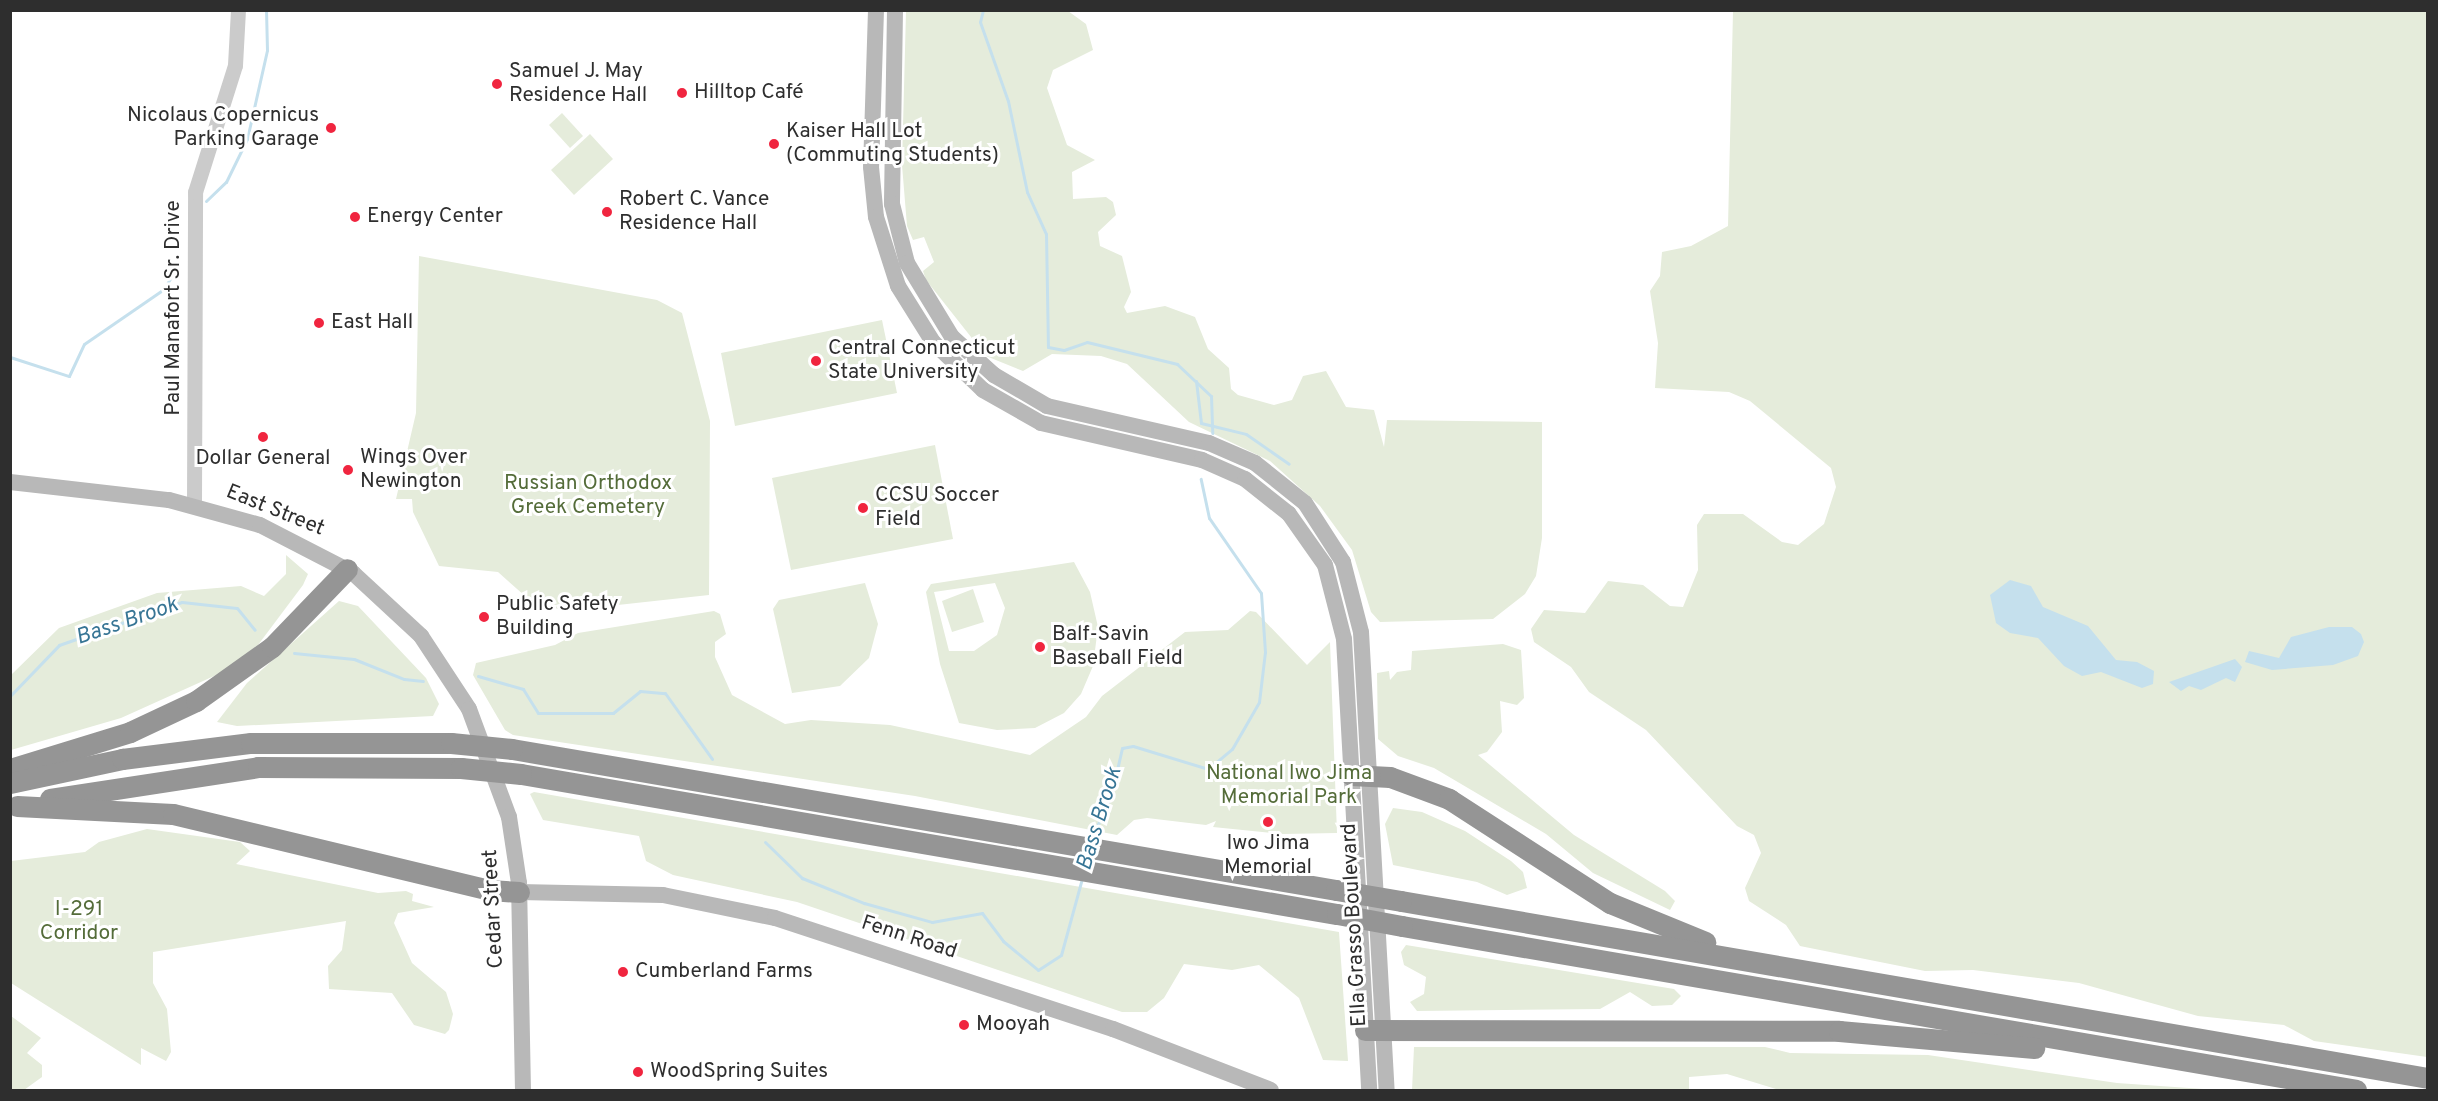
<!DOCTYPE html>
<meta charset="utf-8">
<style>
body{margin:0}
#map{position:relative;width:2438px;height:1101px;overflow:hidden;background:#fff;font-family:Overpass,sans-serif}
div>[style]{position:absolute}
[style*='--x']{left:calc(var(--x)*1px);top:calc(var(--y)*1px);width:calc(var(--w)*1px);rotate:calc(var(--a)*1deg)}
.green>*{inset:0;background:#e5ecdb}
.water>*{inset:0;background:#c5e0ed}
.stream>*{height:3px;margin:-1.5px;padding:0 1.5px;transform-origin:1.5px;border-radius:1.5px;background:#c5e0ed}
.tertiary>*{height:15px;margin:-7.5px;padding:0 7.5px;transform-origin:7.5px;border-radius:7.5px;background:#cbcbcb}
.secondary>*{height:16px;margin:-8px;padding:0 8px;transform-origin:8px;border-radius:8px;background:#b8b8b8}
.motorway>*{height:21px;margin:-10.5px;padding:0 10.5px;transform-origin:10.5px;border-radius:10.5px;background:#959595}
.motorway-bridge>*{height:21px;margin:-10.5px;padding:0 10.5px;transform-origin:10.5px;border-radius:10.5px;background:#959595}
.dots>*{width:16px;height:16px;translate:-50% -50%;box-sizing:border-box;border:3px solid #fff;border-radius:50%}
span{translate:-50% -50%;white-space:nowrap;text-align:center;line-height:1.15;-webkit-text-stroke:6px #fff;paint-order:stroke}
.poi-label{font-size:21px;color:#2e2e2e}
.left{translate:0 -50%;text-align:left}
.right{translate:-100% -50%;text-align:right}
.street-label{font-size:21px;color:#2e2e2e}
.park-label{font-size:21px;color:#546c39}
.water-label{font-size:22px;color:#377595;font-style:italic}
.frame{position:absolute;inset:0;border:12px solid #2e2e2e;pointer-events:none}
</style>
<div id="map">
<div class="green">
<div style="clip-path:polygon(906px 11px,1068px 11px,1086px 24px,1093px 50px,1053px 70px,1047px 88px,1067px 145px,1095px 160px,1072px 172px,1073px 199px,1106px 197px,1113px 202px,1116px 215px,1098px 232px,1100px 246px,1122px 256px,1131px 292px,1124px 307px,1127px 313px,1165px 306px,1195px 317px,1208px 349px,1229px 368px,1231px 389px,1238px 395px,1274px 405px,1292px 400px,1303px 376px,1326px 371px,1346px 407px,1374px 410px,1384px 447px,1387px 420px,1542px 422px,1542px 538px,1536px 576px,1525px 594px,1493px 619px,1380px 622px,1371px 612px,1352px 550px,1320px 506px,1270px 461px,1189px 422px,1127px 364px,1101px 356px,1052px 354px,1023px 371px,986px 356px,926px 280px,923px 271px,934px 262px,924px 237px,913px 240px,907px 226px,902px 165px)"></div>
<div style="clip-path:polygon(1733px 11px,2427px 11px,2427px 1057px,2314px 1041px,2284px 1025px,2198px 1016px,2079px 983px,1973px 970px,1925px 971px,1800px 946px,1786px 925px,1749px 901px,1745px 888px,1761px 853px,1754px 835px,1737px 826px,1646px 730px,1589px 692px,1571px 667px,1534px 642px,1531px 629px,1544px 610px,1585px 613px,1608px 581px,1643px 585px,1670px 606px,1683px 607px,1698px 570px,1697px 525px,1704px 514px,1743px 514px,1782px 542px,1798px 545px,1824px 524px,1836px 487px,1831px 468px,1750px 401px,1729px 392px,1655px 388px,1658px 343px,1650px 291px,1660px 276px,1662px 252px,1691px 246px,1728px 226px)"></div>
<div style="clip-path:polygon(562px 113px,583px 136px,570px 148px,549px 125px)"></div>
<div style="clip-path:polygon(590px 134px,613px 159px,574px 195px,551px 170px)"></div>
<div style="clip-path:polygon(419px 256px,657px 300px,682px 313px,710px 421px,709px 595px,563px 611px,525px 596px,498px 572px,439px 566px,413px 512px,412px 499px,396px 499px,416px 413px)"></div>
<div style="clip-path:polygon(882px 320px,897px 393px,735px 426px,721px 353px)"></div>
<div style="clip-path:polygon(935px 445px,953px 539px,791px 570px,772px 478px)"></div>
<div style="clip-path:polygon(286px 555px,308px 574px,303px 585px,258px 645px,223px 672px,121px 718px,11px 750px,11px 675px,59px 628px,157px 593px,241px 586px,264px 596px,286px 574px)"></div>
<div style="clip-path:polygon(evenodd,1074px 562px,1090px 592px,1098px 627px,1093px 666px,1081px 694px,1064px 713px,1035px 728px,997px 730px,959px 723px,940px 664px,926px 592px,931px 584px,1074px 562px,995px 583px,1005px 608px,997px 635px,974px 651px,949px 651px,934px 592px,995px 583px)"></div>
<div style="clip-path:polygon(865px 583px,878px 624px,869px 658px,840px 686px,792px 693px,773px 609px,779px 600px)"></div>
<div style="clip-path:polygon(973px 589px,984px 622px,952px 632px,942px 601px)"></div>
<div style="clip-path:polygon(339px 601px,358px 606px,426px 678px,439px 704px,433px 716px,237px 726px,217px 722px,247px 683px)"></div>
<div style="clip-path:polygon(714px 611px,720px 614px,726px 634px,715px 642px,715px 657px,732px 695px,785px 724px,811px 720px,890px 725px,1030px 755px,1086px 717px,1102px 696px,1185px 632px,1228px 630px,1250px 611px,1256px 612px,1307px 665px,1330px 642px,1337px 833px,1283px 834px,1213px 827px,1216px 821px,1206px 825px,1147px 818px,1134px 820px,1117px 835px,915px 796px,513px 735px,505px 730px,473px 675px,476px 663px,555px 645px,578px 633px)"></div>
<div style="clip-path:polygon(1503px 644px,1521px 650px,1524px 698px,1517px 705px,1500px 701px,1502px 732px,1487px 752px,1478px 755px,1574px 835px,1665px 891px,1675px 901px,1670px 910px,1593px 873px,1546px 834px,1434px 768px,1398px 756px,1378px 739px,1377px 673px,1389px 671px,1390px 680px,1397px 672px,1411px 670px,1412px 651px)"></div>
<div style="clip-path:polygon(534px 792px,1339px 932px,1348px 1061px,1323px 1060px,1299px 998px,1259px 965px,1232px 970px,1184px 964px,1164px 998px,1147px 1012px,1122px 1012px,797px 902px,673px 875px,646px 861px,639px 836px,543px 820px,530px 794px)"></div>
<div style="clip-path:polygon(1393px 808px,1422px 812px,1465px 831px,1511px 861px,1523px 872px,1527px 888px,1507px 895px,1477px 882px,1393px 865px,1385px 824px)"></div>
<div style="clip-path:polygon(147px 829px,240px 842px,250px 851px,236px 864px,378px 893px,406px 891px,413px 894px,412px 901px,434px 907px,398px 913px,394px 923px,412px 963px,446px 992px,453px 1014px,449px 1030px,445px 1034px,414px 1025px,392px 993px,329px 989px,328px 966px,342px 950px,346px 921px,153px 952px,153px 983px,167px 1009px,171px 1052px,166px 1061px,141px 1048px,141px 1065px,11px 983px,11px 861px,85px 852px,99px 842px)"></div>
<div style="clip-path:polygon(1406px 945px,1674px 989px,1681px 996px,1672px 1005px,1652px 1006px,1630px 992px,1600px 1009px,1417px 1011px,1410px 1002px,1424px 994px,1426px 977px,1404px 965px,1401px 952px)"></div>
<div style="clip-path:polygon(11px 1016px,41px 1038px,27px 1053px,42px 1065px,42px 1077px,24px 1090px,11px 1090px)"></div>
<div style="clip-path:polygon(1414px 1047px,1765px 1047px,1790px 1053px,1928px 1055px,2117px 1083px,2218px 1090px,1818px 1090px,1776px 1089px,1727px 1074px,1689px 1077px,1689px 1090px,1412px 1090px)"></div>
</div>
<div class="water">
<div style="clip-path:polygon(2010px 580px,2031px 586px,2043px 607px,2088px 626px,2116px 660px,2137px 662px,2154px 671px,2153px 684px,2142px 688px,2101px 672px,2082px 676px,2064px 666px,2038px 638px,2010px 633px,1996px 623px,1990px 595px)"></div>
<div style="clip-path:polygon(2329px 627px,2352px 627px,2361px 634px,2364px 642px,2358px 656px,2333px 665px,2272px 670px,2245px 662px,2249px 651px,2279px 658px,2291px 637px)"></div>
<div style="clip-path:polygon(2235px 659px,2242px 667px,2235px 682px,2226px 678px,2201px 690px,2189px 686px,2181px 691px,2169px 682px)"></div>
</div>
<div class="stream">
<div style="--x:983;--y:10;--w:12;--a:104"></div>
<div style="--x:980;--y:22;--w:84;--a:70.5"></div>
<div style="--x:1008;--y:101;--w:93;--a:78.2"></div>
<div style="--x:1027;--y:192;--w:46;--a:65.7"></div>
<div style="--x:1046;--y:234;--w:113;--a:89"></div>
<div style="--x:1048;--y:347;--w:16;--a:11"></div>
<div style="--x:1064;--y:350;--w:24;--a:-19"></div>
<div style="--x:1087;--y:342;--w:93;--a:13.7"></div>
<div style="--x:1177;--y:364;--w:47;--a:43.3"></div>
<div style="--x:1211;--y:396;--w:37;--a:88"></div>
<div style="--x:206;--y:201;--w:28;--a:-44"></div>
<div style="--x:226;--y:182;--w:48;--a:-64"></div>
<div style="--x:247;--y:139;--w:91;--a:-77.3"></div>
<div style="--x:267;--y:50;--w:40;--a:-91.4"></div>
<div style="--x:10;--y:357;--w:62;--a:17.9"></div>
<div style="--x:69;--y:376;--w:35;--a:-65"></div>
<div style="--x:84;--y:344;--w:97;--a:-34.5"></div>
<div style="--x:164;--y:289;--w:22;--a:-60"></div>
<div style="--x:1196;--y:381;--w:42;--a:83.2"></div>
<div style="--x:1201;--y:423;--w:46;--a:13.7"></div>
<div style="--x:1246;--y:434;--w:52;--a:34.9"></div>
<div style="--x:294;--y:653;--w:60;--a:5.7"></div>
<div style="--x:354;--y:659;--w:54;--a:21.8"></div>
<div style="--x:404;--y:679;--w:19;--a:6"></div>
<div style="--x:478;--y:676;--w:47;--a:16.1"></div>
<div style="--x:523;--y:689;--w:28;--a:58"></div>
<div style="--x:538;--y:713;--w:75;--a:0"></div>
<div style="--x:613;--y:713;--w:35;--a:-39"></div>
<div style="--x:640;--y:691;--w:25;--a:5"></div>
<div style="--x:665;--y:693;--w:81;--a:54.5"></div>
<div style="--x:10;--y:696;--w:71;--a:-46.1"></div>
<div style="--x:59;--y:645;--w:130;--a:-19.3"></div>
<div style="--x:182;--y:602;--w:55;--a:6.2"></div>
<div style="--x:237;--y:608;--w:28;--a:51"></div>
<div style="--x:1091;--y:839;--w:47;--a:-65.1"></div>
<div style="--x:1111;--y:796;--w:49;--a:-77.1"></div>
<div style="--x:1122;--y:748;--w:11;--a:-10"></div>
<div style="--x:1133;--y:746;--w:78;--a:17"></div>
<div style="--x:1208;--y:769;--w:31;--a:-40"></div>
<div style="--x:1232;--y:749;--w:54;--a:-60.1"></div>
<div style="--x:1259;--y:702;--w:50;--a:-83.2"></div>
<div style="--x:1265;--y:652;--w:59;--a:-93.9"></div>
<div style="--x:1261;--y:593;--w:91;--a:-124.7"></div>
<div style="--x:1209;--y:518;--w:40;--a:-102"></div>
<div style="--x:765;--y:842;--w:52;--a:44.2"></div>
<div style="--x:802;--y:878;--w:67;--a:22"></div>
<div style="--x:864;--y:903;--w:71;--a:15.6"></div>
<div style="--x:932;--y:922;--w:51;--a:-10.2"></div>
<div style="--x:982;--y:913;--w:35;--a:53"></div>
<div style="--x:1003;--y:941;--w:45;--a:39.6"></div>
<div style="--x:1038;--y:970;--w:27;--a:-33"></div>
<div style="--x:1061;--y:955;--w:80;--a:-74.7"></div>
</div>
<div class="tertiary">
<div style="--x:194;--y:505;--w:313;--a:-89.8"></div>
<div style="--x:195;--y:192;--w:133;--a:-72.5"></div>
<div style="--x:235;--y:65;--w:55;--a:-86.9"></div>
</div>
<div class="secondary">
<div style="--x:876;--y:10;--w:157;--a:91.8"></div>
<div style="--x:871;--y:167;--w:50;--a:84.3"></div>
<div style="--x:876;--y:217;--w:72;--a:72.3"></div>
<div style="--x:898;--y:286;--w:66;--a:58"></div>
<div style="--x:933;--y:342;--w:69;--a:43.8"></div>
<div style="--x:983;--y:390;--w:67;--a:29.6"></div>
<div style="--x:1041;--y:423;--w:165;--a:12.9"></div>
<div style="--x:1202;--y:460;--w:47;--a:23.8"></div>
<div style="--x:1245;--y:479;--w:56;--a:38.5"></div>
<div style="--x:1289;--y:514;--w:62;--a:54.8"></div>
<div style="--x:1325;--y:565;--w:76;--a:75.6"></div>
<div style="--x:1344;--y:639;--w:452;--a:86.8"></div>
<div style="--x:895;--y:10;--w:194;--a:90.9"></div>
<div style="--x:892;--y:204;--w:61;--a:75.7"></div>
<div style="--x:907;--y:263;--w:87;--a:58.7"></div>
<div style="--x:952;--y:337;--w:57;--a:42.1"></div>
<div style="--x:994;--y:375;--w:61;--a:30.3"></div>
<div style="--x:1047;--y:406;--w:166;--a:12.9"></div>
<div style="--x:1209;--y:443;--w:50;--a:23.5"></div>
<div style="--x:1255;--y:463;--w:64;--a:38.7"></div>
<div style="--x:1305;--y:503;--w:70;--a:57.2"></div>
<div style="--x:1343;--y:562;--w:72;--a:75.6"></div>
<div style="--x:1361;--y:632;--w:459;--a:86.8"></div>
<div style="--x:10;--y:482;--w:160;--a:6.5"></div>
<div style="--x:169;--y:500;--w:94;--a:15.4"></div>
<div style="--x:260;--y:525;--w:105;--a:27.3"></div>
<div style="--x:353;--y:573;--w:93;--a:42.8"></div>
<div style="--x:421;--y:636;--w:87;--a:56.7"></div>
<div style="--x:469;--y:709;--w:115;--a:69.7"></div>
<div style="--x:509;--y:817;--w:67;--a:81.4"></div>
<div style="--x:519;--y:883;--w:207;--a:88.9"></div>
<div style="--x:519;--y:892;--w:144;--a:1.2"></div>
<div style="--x:663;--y:895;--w:114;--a:11.6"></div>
<div style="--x:775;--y:918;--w:356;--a:18.2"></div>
<div style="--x:1113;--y:1029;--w:169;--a:21.1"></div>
</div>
<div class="motorway">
<div style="--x:512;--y:749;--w:836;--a:9.71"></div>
<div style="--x:10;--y:769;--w:126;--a:-17.1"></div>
<div style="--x:130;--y:732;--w:73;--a:-25.2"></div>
<div style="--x:196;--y:701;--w:93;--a:-35.4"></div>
<div style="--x:272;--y:647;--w:108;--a:-46.1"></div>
<div style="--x:521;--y:774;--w:828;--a:9.74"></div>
<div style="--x:1351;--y:775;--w:39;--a:3"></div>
<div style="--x:1390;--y:777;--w:63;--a:20.4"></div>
<div style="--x:1449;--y:799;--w:192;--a:32.9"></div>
<div style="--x:1610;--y:903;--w:103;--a:22.3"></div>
<div style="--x:10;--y:783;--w:115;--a:-12.1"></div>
<div style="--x:122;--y:759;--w:130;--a:-7.1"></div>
<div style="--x:251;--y:743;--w:200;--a:0"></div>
<div style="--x:50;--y:799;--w:210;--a:-8.7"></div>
<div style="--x:258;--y:767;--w:203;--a:0.3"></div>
<div style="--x:17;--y:806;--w:156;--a:2.9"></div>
<div style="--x:173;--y:814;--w:326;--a:13.5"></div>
<div style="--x:490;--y:890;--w:29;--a:4"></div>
<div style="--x:1401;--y:901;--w:1042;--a:9.78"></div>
<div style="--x:1402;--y:926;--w:968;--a:9.75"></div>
<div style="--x:1365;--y:1030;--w:474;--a:0.1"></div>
<div style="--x:1839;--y:1031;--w:196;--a:5"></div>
</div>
<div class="motorway-bridge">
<div style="--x:451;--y:743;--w:61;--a:5.6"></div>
<div style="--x:461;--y:768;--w:60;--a:5.7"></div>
<div style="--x:1336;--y:890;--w:66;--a:9.6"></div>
<div style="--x:1337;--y:914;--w:66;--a:10.5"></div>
</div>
<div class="dots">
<div style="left:497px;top:84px;background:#f0253f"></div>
<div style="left:682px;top:93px;background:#f0253f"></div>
<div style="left:331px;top:128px;background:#f0253f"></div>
<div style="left:774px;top:144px;background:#f0253f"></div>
<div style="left:607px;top:212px;background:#f0253f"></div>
<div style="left:355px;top:217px;background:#f0253f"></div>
<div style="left:319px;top:323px;background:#f0253f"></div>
<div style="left:816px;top:361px;background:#f0253f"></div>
<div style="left:263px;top:437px;background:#f0253f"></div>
<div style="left:348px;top:470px;background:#f0253f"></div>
<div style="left:863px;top:508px;background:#f0253f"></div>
<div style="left:484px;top:617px;background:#f0253f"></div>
<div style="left:1040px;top:647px;background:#f0253f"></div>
<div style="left:1268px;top:822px;background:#f0253f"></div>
<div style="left:623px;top:972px;background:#f0253f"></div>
<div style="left:964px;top:1025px;background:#f0253f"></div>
<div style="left:638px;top:1072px;background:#f0253f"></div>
</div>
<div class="poi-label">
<span class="left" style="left:509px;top:84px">Samuel J. May<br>Residence Hall</span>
<span class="left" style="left:694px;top:93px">Hilltop Café</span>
<span class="right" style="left:319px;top:128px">Nicolaus Copernicus<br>Parking Garage</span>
<span class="left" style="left:786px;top:144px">Kaiser Hall Lot<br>(Commuting Students)</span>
<span class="left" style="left:619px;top:212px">Robert C. Vance<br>Residence Hall</span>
<span class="left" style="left:367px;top:217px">Energy Center</span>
<span class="left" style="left:331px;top:323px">East Hall</span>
<span class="left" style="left:828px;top:361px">Central Connecticut<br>State University</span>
<span class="left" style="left:360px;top:470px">Wings Over<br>Newington</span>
<span style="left:263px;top:459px">Dollar General</span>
<span class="left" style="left:875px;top:508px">CCSU Soccer<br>Field</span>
<span class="left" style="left:496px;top:617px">Public Safety<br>Building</span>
<span class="left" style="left:1052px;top:647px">Balf-Savin<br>Baseball Field</span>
<span style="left:1268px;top:856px">Iwo Jima<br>Memorial</span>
<span class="left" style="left:635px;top:972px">Cumberland Farms</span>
<span class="left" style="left:976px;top:1025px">Mooyah</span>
<span class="left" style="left:650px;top:1072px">WoodSpring Suites</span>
</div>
<div class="street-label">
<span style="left:174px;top:308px;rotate:-90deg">Paul Manafort Sr. Drive</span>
<span style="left:275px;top:511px;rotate:22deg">East Street</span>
<span style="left:494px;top:909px;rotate:-93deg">Cedar Street</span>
<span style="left:1355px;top:925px;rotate:-93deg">Ella Grasso Boulevard</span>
<span style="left:909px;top:938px;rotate:18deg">Fenn Road</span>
</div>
<div class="park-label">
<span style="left:588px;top:496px">Russian Orthodox<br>Greek Cemetery</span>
<span style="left:1289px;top:786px">National Iwo Jima<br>Memorial Park</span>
<span style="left:79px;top:922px">I-291<br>Corridor</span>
</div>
<div class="water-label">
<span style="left:127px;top:622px;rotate:-19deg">Bass Brook</span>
<span style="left:1100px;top:819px;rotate:-73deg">Bass Brook</span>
</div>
<div class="frame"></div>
</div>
